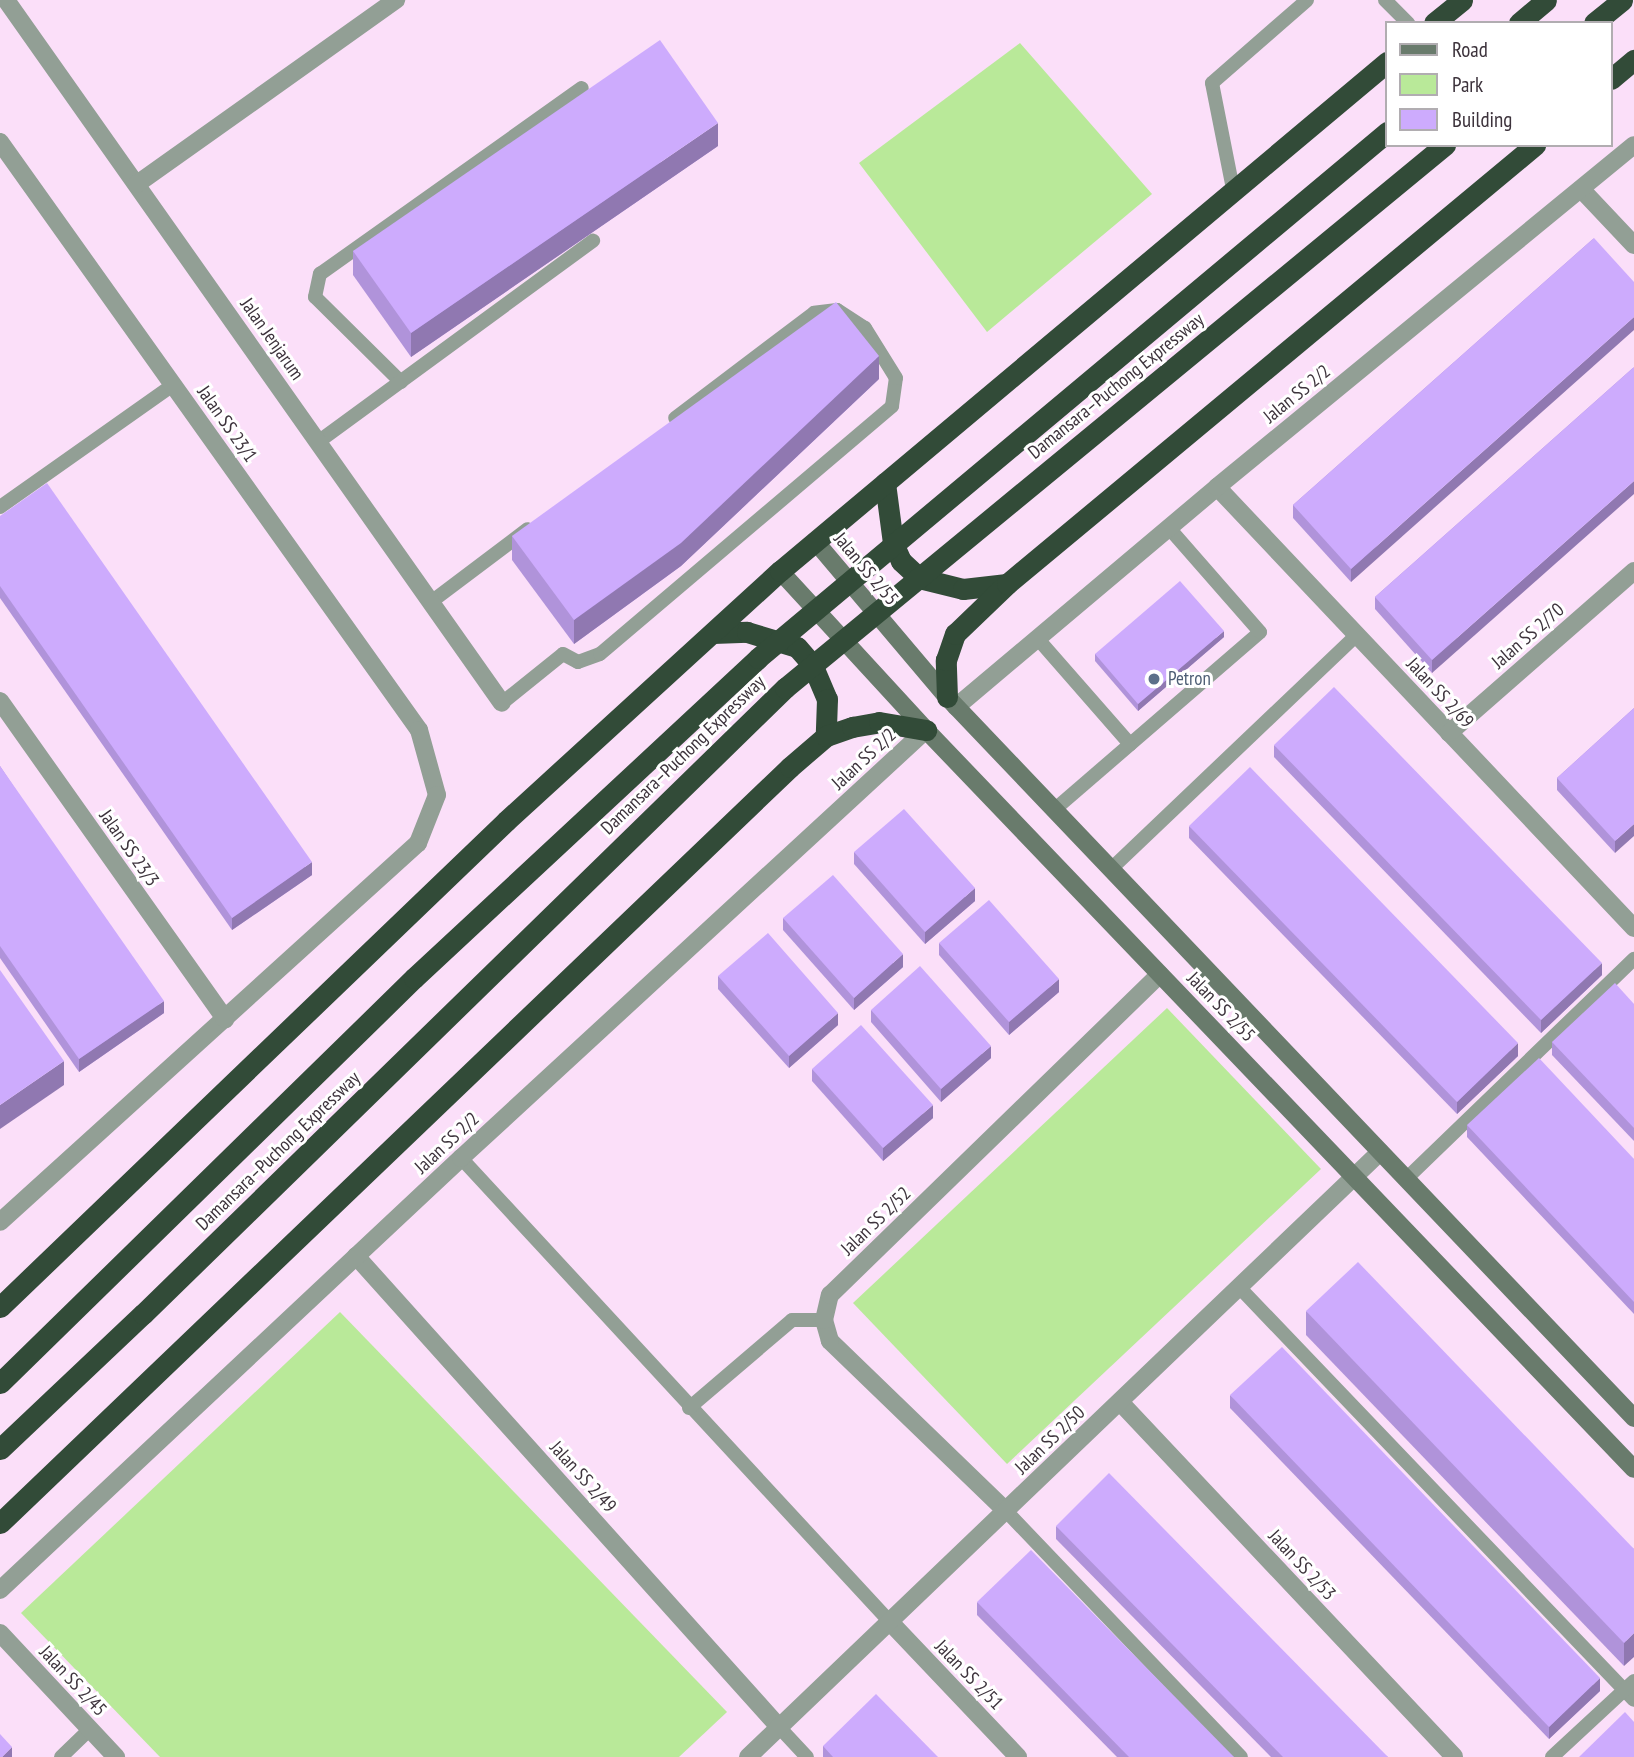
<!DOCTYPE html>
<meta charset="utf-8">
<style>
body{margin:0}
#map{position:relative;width:1634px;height:1757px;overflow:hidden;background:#fbdff9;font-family:"PT Sans Narrow",sans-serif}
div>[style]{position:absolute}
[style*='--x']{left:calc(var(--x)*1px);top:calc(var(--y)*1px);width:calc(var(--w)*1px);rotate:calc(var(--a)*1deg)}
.green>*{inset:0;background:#b9e999}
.lane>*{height:14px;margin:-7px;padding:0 7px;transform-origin:7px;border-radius:7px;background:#929f95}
.street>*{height:18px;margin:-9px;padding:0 9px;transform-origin:9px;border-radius:9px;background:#929f95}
.secondary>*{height:18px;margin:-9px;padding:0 9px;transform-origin:9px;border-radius:9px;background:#697b6c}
.highway>*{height:21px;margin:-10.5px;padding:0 10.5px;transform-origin:10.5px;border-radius:10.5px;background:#324b38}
.wall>*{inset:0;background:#b093da}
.shaded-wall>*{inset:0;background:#9078b1}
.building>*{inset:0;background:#cdabfd}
.dots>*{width:19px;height:19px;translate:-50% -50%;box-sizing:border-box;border:4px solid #fff;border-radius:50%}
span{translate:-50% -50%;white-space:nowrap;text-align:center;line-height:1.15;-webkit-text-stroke:6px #fff;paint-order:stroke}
.street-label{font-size:19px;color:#3d333c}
.service-label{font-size:19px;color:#4e5e75}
.left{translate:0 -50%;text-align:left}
.legend{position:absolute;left:1385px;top:21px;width:228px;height:126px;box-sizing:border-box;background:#fff;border:2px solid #b1adb1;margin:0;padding:9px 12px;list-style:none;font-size:21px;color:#3d333c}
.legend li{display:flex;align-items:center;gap:14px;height:35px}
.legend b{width:35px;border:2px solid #b1adb1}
</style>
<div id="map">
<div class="green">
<div style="clip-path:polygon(1020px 43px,1152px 194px,987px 332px,859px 163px)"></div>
<div style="clip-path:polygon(1167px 1008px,1321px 1169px,1007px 1464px,853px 1303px)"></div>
<div style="clip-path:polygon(340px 1312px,727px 1712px,679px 1757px,160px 1757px,21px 1613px)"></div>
</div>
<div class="lane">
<div style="--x:1385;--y:0;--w:33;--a:45"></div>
<div style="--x:1233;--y:189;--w:108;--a:-101.2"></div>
<div style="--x:1212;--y:83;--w:126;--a:-41.1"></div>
<div style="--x:401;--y:382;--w:121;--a:-135.3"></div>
<div style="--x:315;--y:297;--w:24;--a:-78"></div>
<div style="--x:320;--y:274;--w:321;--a:-35.4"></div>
<div style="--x:318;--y:442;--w:341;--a:-36.2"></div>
<div style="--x:0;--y:507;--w:212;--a:-35.2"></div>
<div style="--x:431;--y:602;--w:121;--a:-37"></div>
<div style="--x:1038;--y:639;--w:140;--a:48.8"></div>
<div style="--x:502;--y:703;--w:78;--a:-38.8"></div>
<div style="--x:563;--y:654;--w:17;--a:28"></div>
<div style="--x:578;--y:662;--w:23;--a:-20"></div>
<div style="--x:600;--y:654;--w:383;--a:-40.3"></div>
<div style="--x:892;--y:406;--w:28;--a:-82"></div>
<div style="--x:896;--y:378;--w:59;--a:-121.8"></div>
<div style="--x:865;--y:328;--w:33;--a:-147"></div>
<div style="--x:837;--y:310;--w:23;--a:173"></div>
<div style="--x:814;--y:313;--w:174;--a:142.9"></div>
<div style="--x:1054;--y:810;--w:272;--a:-40.8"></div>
<div style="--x:1260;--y:632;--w:138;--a:-131.2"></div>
<div style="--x:1111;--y:869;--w:340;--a:-43.6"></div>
<div style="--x:461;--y:1158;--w:632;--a:47.24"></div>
<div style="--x:1406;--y:1179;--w:317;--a:-44"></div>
<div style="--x:1239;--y:1287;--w:571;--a:46.28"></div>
<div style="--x:689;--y:1408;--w:135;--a:-40.5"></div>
<div style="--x:792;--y:1320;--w:32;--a:0"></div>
<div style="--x:1006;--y:1511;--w:340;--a:46.3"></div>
<div style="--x:779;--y:1727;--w:41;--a:47"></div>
<div style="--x:61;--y:1757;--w:40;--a:-44"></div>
<div style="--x:1552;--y:1757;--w:112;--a:-42.8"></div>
</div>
<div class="street">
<div style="--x:6;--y:0;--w:860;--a:54.8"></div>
<div style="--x:0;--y:142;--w:722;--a:54.53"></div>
<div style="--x:419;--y:730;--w:67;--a:74.5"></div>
<div style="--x:437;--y:795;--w:52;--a:111.6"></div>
<div style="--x:418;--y:843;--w:564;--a:137.8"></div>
<div style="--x:137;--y:184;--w:318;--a:-35.4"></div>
<div style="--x:1581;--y:189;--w:77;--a:46.6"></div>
<div style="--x:1217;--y:487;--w:607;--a:46.6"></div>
<div style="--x:0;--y:701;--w:390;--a:54.7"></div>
<div style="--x:956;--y:707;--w:341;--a:-40.1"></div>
<div style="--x:1217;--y:487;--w:539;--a:-39.36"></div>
<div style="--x:1449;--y:733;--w:246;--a:-41.2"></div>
<div style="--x:356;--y:1256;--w:633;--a:48.07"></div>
<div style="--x:1120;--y:1402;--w:487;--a:46.7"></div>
<div style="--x:1006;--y:1511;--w:245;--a:-136"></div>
<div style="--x:830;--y:1341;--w:22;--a:-106"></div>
<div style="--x:824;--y:1320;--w:26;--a:-77"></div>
<div style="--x:830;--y:1295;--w:460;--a:-44.2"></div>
<div style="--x:0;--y:1590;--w:632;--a:-43.14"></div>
<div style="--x:461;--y:1158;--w:632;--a:-42.63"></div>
<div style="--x:890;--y:1622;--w:186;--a:46.5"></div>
<div style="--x:0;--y:1633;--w:170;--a:46.9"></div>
<div style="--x:748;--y:1757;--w:875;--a:-43.75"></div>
</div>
<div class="secondary">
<div style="--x:815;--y:541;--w:204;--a:49.8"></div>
<div style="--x:947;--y:697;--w:996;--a:46.38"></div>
<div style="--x:780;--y:571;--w:216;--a:47.4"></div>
<div style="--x:926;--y:730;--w:1023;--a:46.23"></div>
</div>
<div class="highway">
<div style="--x:1434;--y:23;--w:36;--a:-39"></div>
<div style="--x:1519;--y:23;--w:35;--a:-40"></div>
<div style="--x:1594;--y:23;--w:36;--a:-39"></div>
<div style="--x:1611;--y:79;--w:30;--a:-40"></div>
<div style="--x:885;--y:483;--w:61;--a:82.4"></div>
<div style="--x:893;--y:543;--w:20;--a:66"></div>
<div style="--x:901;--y:561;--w:25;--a:43"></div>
<div style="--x:919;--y:578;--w:45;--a:14"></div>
<div style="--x:963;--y:589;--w:44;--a:-6.5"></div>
<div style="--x:713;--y:633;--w:34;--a:-2"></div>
<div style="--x:747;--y:632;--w:52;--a:16.7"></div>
<div style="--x:797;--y:647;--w:23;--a:49"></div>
<div style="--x:812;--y:664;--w:38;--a:67"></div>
<div style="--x:827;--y:699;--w:37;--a:92"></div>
<div style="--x:947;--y:697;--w:37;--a:-92"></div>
<div style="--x:946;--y:660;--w:28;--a:-71"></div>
<div style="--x:955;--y:634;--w:72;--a:-43.9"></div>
<div style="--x:1007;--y:584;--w:687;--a:-39.74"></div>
<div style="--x:0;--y:1307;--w:702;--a:-43.84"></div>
<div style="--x:506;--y:821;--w:371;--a:-42.4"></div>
<div style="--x:780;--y:571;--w:792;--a:-39.98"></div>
<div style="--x:0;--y:1383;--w:579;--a:-44.37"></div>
<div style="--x:414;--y:978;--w:470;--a:-42.9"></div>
<div style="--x:758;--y:658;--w:820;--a:-39.9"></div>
<div style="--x:0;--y:1449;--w:197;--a:-43.4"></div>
<div style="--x:143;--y:1314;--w:897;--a:-44.28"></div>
<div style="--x:785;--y:688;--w:855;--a:-39.45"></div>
<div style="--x:0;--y:1523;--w:1093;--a:-43.74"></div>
<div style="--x:790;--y:767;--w:48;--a:-40.7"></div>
<div style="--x:826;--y:736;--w:28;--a:-19"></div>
<div style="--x:852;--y:727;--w:27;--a:-10"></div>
<div style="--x:879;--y:722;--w:48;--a:9.7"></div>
</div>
<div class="wall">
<div style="clip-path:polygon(718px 146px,411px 357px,353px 275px,353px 251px)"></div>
<div style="clip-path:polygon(1594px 238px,1351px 582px,1293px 518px,1293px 505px)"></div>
<div style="clip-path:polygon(1634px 367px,1432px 673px,1375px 609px,1375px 597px)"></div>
<div style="clip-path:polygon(879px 379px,681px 566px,574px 644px,512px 560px,512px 536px)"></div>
<div style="clip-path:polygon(0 516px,312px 875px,232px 930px,0 598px)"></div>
<div style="clip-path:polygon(1224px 637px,1138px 711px,1095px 661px,1095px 654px)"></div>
<div style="clip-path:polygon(1634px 708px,1615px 853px,1557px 790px,1557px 778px)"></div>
<div style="clip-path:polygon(1274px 745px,1602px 975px,1541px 1033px,1274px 757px)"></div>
<div style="clip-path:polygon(0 766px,164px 1013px,79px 1072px,0 958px)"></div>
<div style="clip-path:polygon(1189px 826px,1518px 1056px,1457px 1114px,1189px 838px)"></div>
<div style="clip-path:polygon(854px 852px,975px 901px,925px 944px,854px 864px)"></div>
<div style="clip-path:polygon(783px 918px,903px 967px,854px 1010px,783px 930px)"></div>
<div style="clip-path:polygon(939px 943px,1059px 992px,1009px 1035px,939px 955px)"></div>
<div style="clip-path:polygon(718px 976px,838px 1025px,789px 1068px,718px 989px)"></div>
<div style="clip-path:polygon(1634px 1004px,1634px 1141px,1552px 1055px,1552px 1042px)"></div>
<div style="clip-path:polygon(871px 1010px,991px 1058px,941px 1102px,871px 1022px)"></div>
<div style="clip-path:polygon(812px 1069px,933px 1118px,883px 1161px,812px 1081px)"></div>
<div style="clip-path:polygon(1467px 1125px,1634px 1159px,1634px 1314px,1467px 1137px)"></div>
<div style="clip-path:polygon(1306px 1311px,1634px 1549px,1624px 1666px,1306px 1335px)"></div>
<div style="clip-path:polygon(1230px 1395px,1600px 1691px,1549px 1739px,1230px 1408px)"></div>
<div style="clip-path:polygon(1056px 1526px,1388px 1757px,1271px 1757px,1056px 1539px)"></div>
<div style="clip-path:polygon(977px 1602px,1234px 1757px,1117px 1757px,977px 1615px)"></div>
<div style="clip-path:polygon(823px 1746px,938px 1757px,823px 1757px)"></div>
</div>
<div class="shaded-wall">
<div style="clip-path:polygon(718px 123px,718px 146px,411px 357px,411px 333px)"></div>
<div style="clip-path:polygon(1634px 317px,1634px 330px,1351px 582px,1351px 569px)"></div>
<div style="clip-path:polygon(879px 356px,879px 379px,681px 566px,574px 644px,574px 620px)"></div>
<div style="clip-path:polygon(1634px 481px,1634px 494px,1432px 673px,1432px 660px)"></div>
<div style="clip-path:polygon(1224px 631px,1224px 637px,1138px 711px,1138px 704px)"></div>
<div style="clip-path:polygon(1634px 824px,1634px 836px,1615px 853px,1615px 841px)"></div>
<div style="clip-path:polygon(312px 862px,312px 875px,232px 930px,232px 918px)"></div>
<div style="clip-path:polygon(975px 888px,975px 901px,925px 944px,925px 932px)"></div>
<div style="clip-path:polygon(903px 954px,903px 967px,854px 1010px,854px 998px)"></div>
<div style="clip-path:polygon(1602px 963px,1602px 975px,1541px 1033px,1541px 1020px)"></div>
<div style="clip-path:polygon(1059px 979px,1059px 992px,1009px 1035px,1009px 1022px)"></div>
<div style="clip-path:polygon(164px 1001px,164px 1013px,79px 1072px,79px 1059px)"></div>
<div style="clip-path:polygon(838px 1013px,838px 1025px,789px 1068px,789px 1056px)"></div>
<div style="clip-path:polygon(1518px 1043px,1518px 1056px,1457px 1114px,1457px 1102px)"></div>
<div style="clip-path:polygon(991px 1046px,991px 1058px,941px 1102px,941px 1089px)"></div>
<div style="clip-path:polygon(64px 1061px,64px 1085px,0 1129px,0 1105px)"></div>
<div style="clip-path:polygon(933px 1105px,933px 1118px,883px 1161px,883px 1148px)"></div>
<div style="clip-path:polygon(1634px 1633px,1634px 1657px,1624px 1666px,1624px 1643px)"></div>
<div style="clip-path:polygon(1600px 1678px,1600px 1691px,1549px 1739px,1549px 1727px)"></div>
<div style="clip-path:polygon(12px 1747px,12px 1757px,2px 1757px)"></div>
</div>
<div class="building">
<div style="clip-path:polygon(660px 40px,718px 123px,411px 333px,353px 251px)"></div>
<div style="clip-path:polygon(1594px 238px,1634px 282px,1634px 317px,1351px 569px,1293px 505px)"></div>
<div style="clip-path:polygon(836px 302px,879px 356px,681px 543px,574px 620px,512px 536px)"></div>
<div style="clip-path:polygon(1634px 367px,1634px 481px,1432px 660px,1375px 597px)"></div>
<div style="clip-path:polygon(47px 483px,312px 862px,232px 918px,0 586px,0 516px)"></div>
<div style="clip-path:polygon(1180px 581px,1224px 631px,1138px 704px,1095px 654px)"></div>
<div style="clip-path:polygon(1334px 687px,1602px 963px,1541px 1020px,1274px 745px)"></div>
<div style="clip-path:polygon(1634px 708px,1634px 824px,1615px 841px,1557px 778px)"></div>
<div style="clip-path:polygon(0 766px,164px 1001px,79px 1059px,0 946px)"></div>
<div style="clip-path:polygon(1250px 767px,1518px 1043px,1457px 1102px,1189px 826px)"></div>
<div style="clip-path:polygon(904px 809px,975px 888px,925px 932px,854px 852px)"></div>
<div style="clip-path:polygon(833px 875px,903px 954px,854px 998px,783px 918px)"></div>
<div style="clip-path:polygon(989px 900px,1059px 979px,1009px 1022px,939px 943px)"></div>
<div style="clip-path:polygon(768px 933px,838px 1013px,789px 1056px,718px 976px)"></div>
<div style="clip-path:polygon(920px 966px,991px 1046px,941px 1089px,871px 1010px)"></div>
<div style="clip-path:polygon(0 970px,64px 1061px,0 1105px)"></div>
<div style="clip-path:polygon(1615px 983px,1634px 1004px,1634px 1128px,1552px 1042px)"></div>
<div style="clip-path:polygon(861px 1025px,933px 1105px,883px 1148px,812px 1069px)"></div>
<div style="clip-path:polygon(1539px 1058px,1634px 1159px,1634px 1302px,1467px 1125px)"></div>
<div style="clip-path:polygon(1358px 1262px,1634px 1549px,1634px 1633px,1624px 1643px,1306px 1311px)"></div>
<div style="clip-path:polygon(1282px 1347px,1600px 1678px,1549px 1727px,1230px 1395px)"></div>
<div style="clip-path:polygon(1109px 1473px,1388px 1757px,1283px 1757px,1056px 1526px)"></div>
<div style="clip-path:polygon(1031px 1550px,1234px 1757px,1129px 1757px,977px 1602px)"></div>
<div style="clip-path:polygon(876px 1694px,938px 1757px,833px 1757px,823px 1746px)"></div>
<div style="clip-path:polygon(1625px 1712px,1634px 1722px,1634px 1757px,1579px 1757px)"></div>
<div style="clip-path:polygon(0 1734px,12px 1747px,2px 1757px,0 1757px)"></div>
</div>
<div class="dots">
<div style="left:1154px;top:679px;background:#5c6f8a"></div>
</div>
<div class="street-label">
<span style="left:272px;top:339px;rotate:55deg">Jalan Jenjarum</span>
<span style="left:1116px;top:386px;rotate:-39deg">Damansara–Puchong Expressway</span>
<span style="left:1297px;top:394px;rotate:-39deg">Jalan SS 2/2</span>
<span style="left:227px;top:424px;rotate:55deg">Jalan SS 23/1</span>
<span style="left:866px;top:569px;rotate:50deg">Jalan SS 2/55</span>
<span style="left:1528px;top:636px;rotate:-41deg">Jalan SS 2/70</span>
<span style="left:1440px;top:693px;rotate:47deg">Jalan SS 2/69</span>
<span style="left:683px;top:755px;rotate:-44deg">Damansara–Puchong Expressway</span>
<span style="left:864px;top:759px;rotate:-43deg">Jalan SS 2/2</span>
<span style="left:129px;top:848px;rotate:55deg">Jalan SS 23/3</span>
<span style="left:1221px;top:1007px;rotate:46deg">Jalan SS 2/55</span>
<span style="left:447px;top:1143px;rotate:-43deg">Jalan SS 2/2</span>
<span style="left:278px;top:1151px;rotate:-44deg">Damansara–Puchong Expressway</span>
<span style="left:876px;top:1221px;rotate:-44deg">Jalan SS 2/52</span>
<span style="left:1050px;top:1440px;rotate:-44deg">Jalan SS 2/50</span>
<span style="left:583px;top:1477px;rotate:48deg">Jalan SS 2/49</span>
<span style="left:1302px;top:1565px;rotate:47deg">Jalan SS 2/53</span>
<span style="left:969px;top:1675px;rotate:46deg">Jalan SS 2/51</span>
<span style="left:73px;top:1681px;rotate:47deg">Jalan SS 2/45</span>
</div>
<div class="service-label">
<span class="left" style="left:1168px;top:679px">Petron</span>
</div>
<ul class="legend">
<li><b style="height:9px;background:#697b6c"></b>Road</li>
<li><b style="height:19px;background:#b9e999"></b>Park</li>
<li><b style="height:19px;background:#cdabfd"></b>Building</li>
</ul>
</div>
